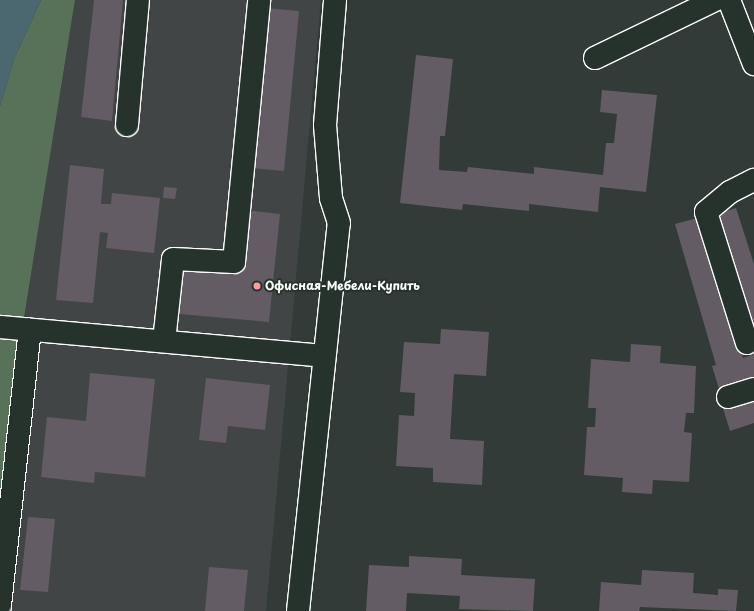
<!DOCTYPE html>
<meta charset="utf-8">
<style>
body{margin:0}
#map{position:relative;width:754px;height:611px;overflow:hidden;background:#323b38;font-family:"Playpen Sans",sans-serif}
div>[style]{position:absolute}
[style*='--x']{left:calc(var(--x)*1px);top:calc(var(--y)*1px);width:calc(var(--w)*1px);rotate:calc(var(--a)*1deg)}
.built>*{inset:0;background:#414545}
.green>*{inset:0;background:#577258}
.water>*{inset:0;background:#4b6871}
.building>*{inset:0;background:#635c64}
.roads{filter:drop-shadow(1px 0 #fff) drop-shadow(-1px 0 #fff) drop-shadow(0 1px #fff) drop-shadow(0 -1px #fff)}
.minor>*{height:22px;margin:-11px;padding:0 11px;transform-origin:11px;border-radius:11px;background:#26332d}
.dots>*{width:11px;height:11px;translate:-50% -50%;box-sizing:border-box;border:2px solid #26332d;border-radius:50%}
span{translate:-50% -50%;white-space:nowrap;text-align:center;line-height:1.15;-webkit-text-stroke:4px #26332d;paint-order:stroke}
.poi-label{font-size:12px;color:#fff;font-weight:700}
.left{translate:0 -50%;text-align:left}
</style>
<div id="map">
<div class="built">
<div style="clip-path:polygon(75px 0,321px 0,266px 611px,0 611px,20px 343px)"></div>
</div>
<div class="green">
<div style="clip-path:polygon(41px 0,75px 0,20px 343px,0 527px,0 106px,14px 59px)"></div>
</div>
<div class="water">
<div style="clip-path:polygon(0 0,41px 0,14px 59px,0 106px)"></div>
</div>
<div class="building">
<div style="clip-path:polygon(94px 0,123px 0,112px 121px,81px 117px)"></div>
<div style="clip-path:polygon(265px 8px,299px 11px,284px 171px,251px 168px)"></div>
<div style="clip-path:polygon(416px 55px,453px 59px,445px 136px,440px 136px,439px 170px,467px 172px,468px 167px,534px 174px,534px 167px,603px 175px,606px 143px,614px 143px,617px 114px,600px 112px,602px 90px,657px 95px,646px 192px,600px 187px,598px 212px,529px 204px,529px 211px,463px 204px,462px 210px,400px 203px)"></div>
<div style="clip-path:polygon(70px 165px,104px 169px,101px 204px,111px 204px,112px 193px,160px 198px,154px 253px,106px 248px,108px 233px,100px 232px,93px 303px,56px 300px)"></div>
<div style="clip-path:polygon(164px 187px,177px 188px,175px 199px,163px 198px)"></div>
<div style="clip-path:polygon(736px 208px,754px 264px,754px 331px,716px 214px)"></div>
<div style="clip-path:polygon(246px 210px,280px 214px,269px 322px,179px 314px,184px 270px,238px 274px)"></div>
<div style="clip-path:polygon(701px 217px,743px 358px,754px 354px,754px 379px,719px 389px,712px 366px,716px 365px,675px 224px)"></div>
<div style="clip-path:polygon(441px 329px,489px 332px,486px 376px,454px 374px,450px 439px,484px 441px,482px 485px,433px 482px,433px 468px,396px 466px,399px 415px,414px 416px,415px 393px,400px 392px,404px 342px,440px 344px)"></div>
<div style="clip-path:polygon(631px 344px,661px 346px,660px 363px,696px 366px,694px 413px,686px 413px,684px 432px,692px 433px,689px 482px,653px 480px,652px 494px,622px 492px,623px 478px,584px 475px,587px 427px,595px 427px,596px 408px,588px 408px,591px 359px,630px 362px)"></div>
<div style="clip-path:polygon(90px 373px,155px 379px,145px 477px,95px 472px,94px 483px,41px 477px,47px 417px,86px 421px)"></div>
<div style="clip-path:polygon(206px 378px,270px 385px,265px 430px,228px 426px,226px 443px,199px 440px)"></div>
<div style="clip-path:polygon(754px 395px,754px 423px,730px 431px,722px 405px)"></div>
<div style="clip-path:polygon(28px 517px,55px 519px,48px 592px,20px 590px)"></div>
<div style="clip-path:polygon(409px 556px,462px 559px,461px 575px,535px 579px,533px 611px,459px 609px,460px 596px,407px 593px,406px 611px,366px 611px,369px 565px,409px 567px)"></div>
<div style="clip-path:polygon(209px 567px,248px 570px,244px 611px,205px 611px)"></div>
<div style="clip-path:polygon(642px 570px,694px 573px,693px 593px,718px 595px,718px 589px,738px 590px,736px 611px,640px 607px,639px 611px,599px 611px,601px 582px,641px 585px)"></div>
</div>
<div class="roads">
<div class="minor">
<div style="--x:729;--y:0;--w:69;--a:68.7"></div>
<div style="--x:595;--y:58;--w:133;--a:-25.8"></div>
<div style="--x:127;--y:125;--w:125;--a:-85"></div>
<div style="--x:0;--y:327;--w:325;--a:5.1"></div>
<div style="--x:164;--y:341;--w:82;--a:-83.7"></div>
<div style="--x:173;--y:259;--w:61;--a:2.8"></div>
<div style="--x:234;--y:262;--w:263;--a:-84.5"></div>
<div style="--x:747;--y:343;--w:137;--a:-107.4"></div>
<div style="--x:706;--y:212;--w:31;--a:-40"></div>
<div style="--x:730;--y:192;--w:27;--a:-27"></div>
<div style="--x:728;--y:397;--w:27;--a:-17"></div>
<div style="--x:0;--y:605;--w:277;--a:-83.8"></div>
<div style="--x:298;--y:611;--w:390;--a:-84"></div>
<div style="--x:339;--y:223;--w:26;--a:-108"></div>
<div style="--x:331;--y:198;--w:73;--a:-94.7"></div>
<div style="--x:325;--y:125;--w:125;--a:-85.4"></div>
</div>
</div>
<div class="dots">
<div style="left:257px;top:286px;background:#ff9aa2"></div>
</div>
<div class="poi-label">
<span class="left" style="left:265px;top:286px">Офисная-Мебели-Купить</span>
</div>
</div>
